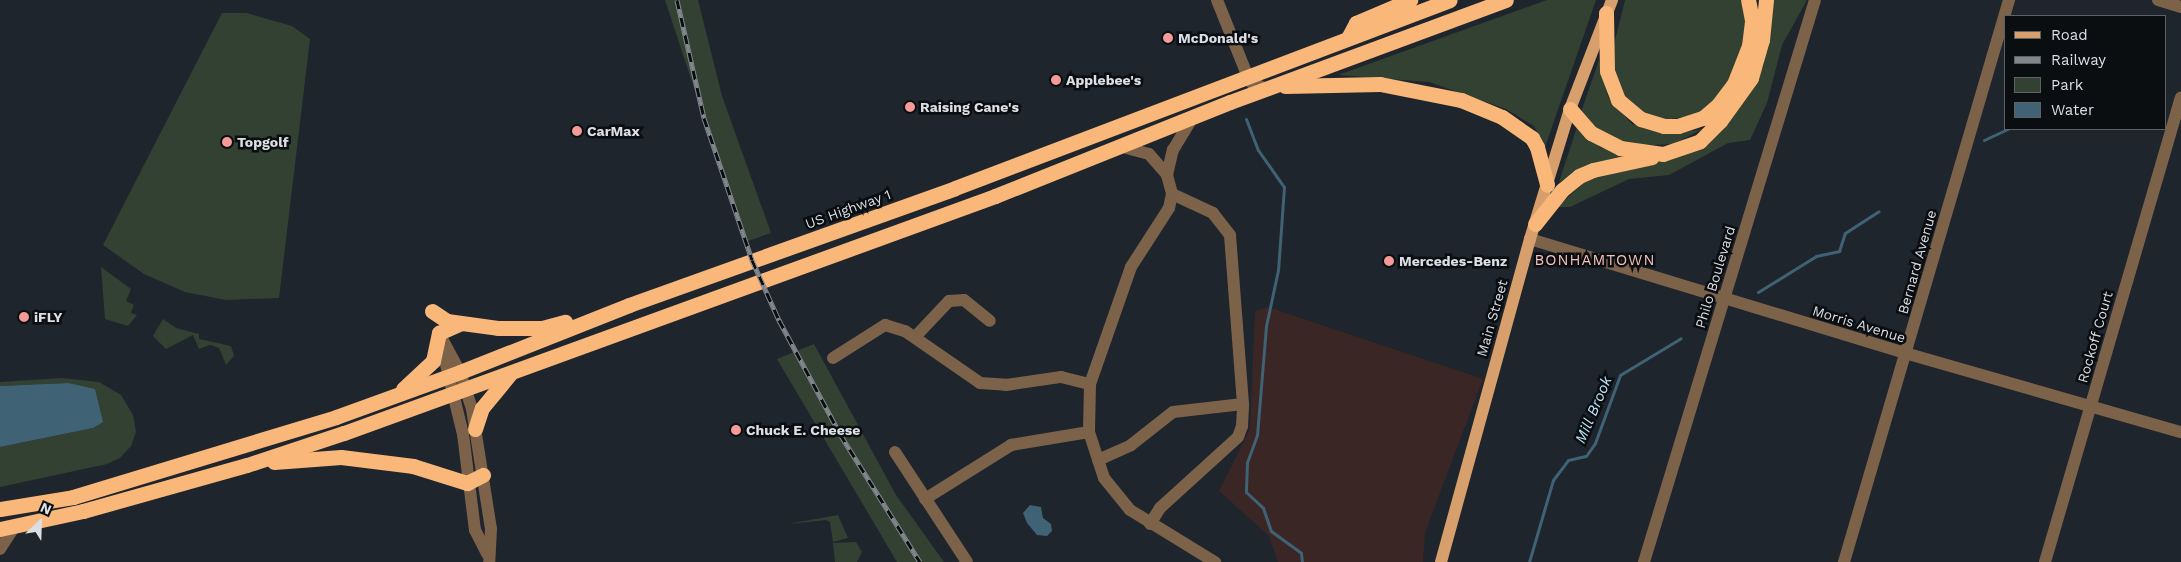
<!DOCTYPE html>
<style>
body{margin:0}
#map{position:relative;width:2181px;height:562px;overflow:hidden;background:#1e252d;font-family:"Work Sans",sans-serif}
div>[style]{position:absolute}
[style*='--x']{left:calc(var(--x)*1px);top:calc(var(--y)*1px);width:calc(var(--w)*1px);rotate:calc(var(--a)*1deg)}
.industrial>*{inset:0;background:#392625}
.green>*{inset:0;background:#334132}
.water>*{inset:0;background:#3f6274}
.stream>*{height:3px;margin:-1.5px;padding:0 1.5px;transform-origin:1.5px;border-radius:1.5px;background:#3f6274}
.minor>*{height:12px;margin:-6px;padding:0 6px;transform-origin:6px;border-radius:6px;background:#7d624a}
.major>*{height:12px;margin:-6px;padding:0 6px;transform-origin:6px;border-radius:6px;background:#d79f6c}
.highway>*{height:15px;margin:-7.5px;padding:0 7.5px;transform-origin:7.5px;border-radius:7.5px;background:#fab77a}
.rail>*{height:5px;margin-top:-2.5px;transform-origin:0;background:repeating-linear-gradient(90deg,#0a0e11 0 9px,#82878e 0 18px);box-sizing:border-box;border-block:1px solid #82878e}
.dots>*{width:14px;height:14px;translate:-50% -50%;box-sizing:border-box;border:2px solid #0a0e11;border-radius:50%}
span{translate:-50% -50%;white-space:nowrap;text-align:center;line-height:1.15;-webkit-text-stroke:5px #0a0e11;paint-order:stroke}
.poi-label{font-size:14px;color:#dbdfe5;font-weight:700}
.left{translate:0 -50%;text-align:left}
.street-label{font-size:14px;color:#dbdfe5}
.neighbourhood-label{font-size:15px;color:#f6c2be;letter-spacing:1px}
.water-label{font-size:15px;color:#bee4f8;font-style:italic}
.legend{position:absolute;left:2004px;top:15px;width:162px;height:115px;box-sizing:border-box;background:#0a0e11;border:1px solid #5e6266;margin:0;padding:6px 9px;list-style:none;font-size:15px;color:#dbdfe5}
.legend li{display:flex;align-items:center;gap:10px;height:25px}
.legend b{width:25px;border:1px solid #5e6266}
.north{position:absolute;left:15px;top:497px;width:50px;height:50px;-webkit-text-stroke:4px #0a0e11;paint-order:stroke;rotate:24deg;font-size:14px;font-weight:700;line-height:20px;text-align:center;color:#dbdfe5}
.north::after{content:'';display:block;margin:auto;width:18px;height:22px;background:#dbdfe5;clip-path:polygon(50% 0,100% 100%,50% 72%,0 100%)}
</style>
<div id="map">
<div class="industrial">
<div style="clip-path:polygon(1268px 307px,1483px 379px,1425px 533px,1423px 562px,1278px 562px,1269px 536px,1219px 491px,1250px 429px,1255px 311px)"></div>
</div>
<div class="green">
<div style="clip-path:polygon(665px 0,698px 0,722px 96px,771px 233px,745px 242px)"></div>
<div style="clip-path:polygon(1547px 0,1596px 0,1545px 147px,1534px 126px,1506px 109px,1429px 82px,1338px 75px)"></div>
<div style="clip-path:polygon(1625px 0,1741px 0,1746px 23px,1743px 45px,1727px 86px,1712px 103px,1696px 115px,1664px 120px,1648px 116px,1635px 109px,1615px 85px,1613px 49px)"></div>
<div style="clip-path:polygon(1773px 0,1807px 0,1782px 45px,1767px 103px,1750px 140px,1728px 143px,1669px 175px,1629px 179px,1570px 207px,1557px 207px,1586px 181px,1703px 148px,1740px 106px,1764px 65px)"></div>
<div style="clip-path:polygon(222px 13px,246px 13px,292px 26px,310px 39px,279px 298px,226px 300px,185px 292px,144px 274px,103px 245px)"></div>
<div style="clip-path:polygon(1599px 60px,1608px 97px,1632px 124px,1675px 134px,1702px 129px,1674px 144px,1632px 146px,1595px 130px,1581px 112px)"></div>
<div style="clip-path:polygon(1577px 127px,1601px 148px,1637px 156px,1593px 164px,1559px 182px)"></div>
<div style="clip-path:polygon(101px 267px,131px 289px,126px 301px,134px 305px,131px 313px,137px 315px,128px 326px,105px 319px)"></div>
<div style="clip-path:polygon(163px 319px,176px 328px,199px 334px,199px 339px,231px 346px,234px 356px,226px 365px,219px 348px,210px 345px,199px 349px,193px 335px,166px 349px,153px 336px)"></div>
<div style="clip-path:polygon(814px 344px,896px 495px,944px 562px,897px 562px,777px 359px)"></div>
<div style="clip-path:polygon(62px 378px,99px 382px,121px 395px,133px 415px,136px 432px,131px 446px,120px 458px,107px 464px,0 487px,0 447px,93px 428px,68px 383px,0 386px,0 382px)"></div>
<div style="clip-path:polygon(838px 515px,848px 538px,833px 542px,830px 522px,826px 520px,788px 524px)"></div>
<div style="clip-path:polygon(856px 542px,862px 552px,857px 562px,835px 562px,833px 543px)"></div>
</div>
<div class="water">
<div style="clip-path:polygon(68px 383px,95px 389px,103px 422px,93px 428px,0 447px,0 386px)"></div>
<div style="clip-path:polygon(1030px 505px,1041px 507px,1043px 518px,1051px 524px,1052px 531px,1047px 536px,1037px 535px,1027px 523px,1023px 513px)"></div>
</div>
<div class="stream">
<div style="--x:1246;--y:119;--w:33;--a:69"></div>
<div style="--x:1258;--y:150;--w:45;--a:54.9"></div>
<div style="--x:1284;--y:187;--w:83;--a:94.1"></div>
<div style="--x:1278;--y:270;--w:57;--a:102.1"></div>
<div style="--x:1266;--y:326;--w:109;--a:94.7"></div>
<div style="--x:1257;--y:435;--w:29;--a:110"></div>
<div style="--x:1247;--y:462;--w:30;--a:92"></div>
<div style="--x:1246;--y:492;--w:23;--a:43"></div>
<div style="--x:1263;--y:508;--w:24;--a:71"></div>
<div style="--x:1271;--y:531;--w:37;--a:36"></div>
<div style="--x:1301;--y:553;--w:9;--a:84"></div>
<div style="--x:1984;--y:140;--w:26;--a:-25"></div>
<div style="--x:1758;--y:292;--w:68;--a:-31.8"></div>
<div style="--x:1816;--y:256;--w:24;--a:-12"></div>
<div style="--x:1839;--y:251;--w:19;--a:-72"></div>
<div style="--x:1845;--y:233;--w:40;--a:-32.9"></div>
<div style="--x:1529;--y:562;--w:85;--a:-73.7"></div>
<div style="--x:1553;--y:480;--w:25;--a:-53"></div>
<div style="--x:1568;--y:460;--w:18;--a:-13"></div>
<div style="--x:1586;--y:456;--w:16;--a:-55"></div>
<div style="--x:1595;--y:443;--w:72;--a:-69.8"></div>
<div style="--x:1620;--y:375;--w:71;--a:-31.2"></div>
</div>
<div class="minor">
<div style="--x:1217;--y:0;--w:83;--a:68.1"></div>
<div style="--x:1248;--y:77;--w:7;--a:56"></div>
<div style="--x:1252;--y:83;--w:16;--a:22"></div>
<div style="--x:2158;--y:0;--w:24;--a:17"></div>
<div style="--x:1119;--y:146;--w:31;--a:15"></div>
<div style="--x:1149;--y:154;--w:28;--a:49"></div>
<div style="--x:1167;--y:175;--w:26;--a:-77"></div>
<div style="--x:1173;--y:150;--w:37;--a:-59"></div>
<div style="--x:1167;--y:175;--w:20;--a:75"></div>
<div style="--x:1172;--y:194;--w:14;--a:102"></div>
<div style="--x:1169;--y:208;--w:70;--a:122.8"></div>
<div style="--x:1131;--y:267;--w:124;--a:109.3"></div>
<div style="--x:1090;--y:384;--w:48;--a:91.2"></div>
<div style="--x:1089;--y:432;--w:48;--a:71.9"></div>
<div style="--x:1104;--y:478;--w:41;--a:50.9"></div>
<div style="--x:1130;--y:510;--w:100;--a:31.5"></div>
<div style="--x:1530;--y:239;--w:392;--a:16.9"></div>
<div style="--x:1905;--y:353;--w:287;--a:16"></div>
<div style="--x:439;--y:333;--w:44;--a:61.7"></div>
<div style="--x:460;--y:372;--w:39;--a:72"></div>
<div style="--x:472;--y:409;--w:121;--a:81"></div>
<div style="--x:491;--y:529;--w:33;--a:93"></div>
<div style="--x:915;--y:337;--w:50;--a:-46.6"></div>
<div style="--x:949;--y:301;--w:15;--a:-4"></div>
<div style="--x:964;--y:300;--w:33;--a:39"></div>
<div style="--x:442;--y:348;--w:89;--a:76.3"></div>
<div style="--x:463;--y:434;--w:97;--a:82.9"></div>
<div style="--x:475;--y:530;--w:27;--a:63"></div>
<div style="--x:833;--y:358;--w:62;--a:-32.4"></div>
<div style="--x:885;--y:325;--w:21;--a:17"></div>
<div style="--x:905;--y:331;--w:91;--a:34.7"></div>
<div style="--x:980;--y:383;--w:26;--a:4"></div>
<div style="--x:1006;--y:385;--w:56;--a:-8.3"></div>
<div style="--x:1061;--y:377;--w:30;--a:14"></div>
<div style="--x:895;--y:452;--w:131;--a:56.8"></div>
<div style="--x:1098;--y:460;--w:36;--a:-24"></div>
<div style="--x:1131;--y:445;--w:53;--a:-38.2"></div>
<div style="--x:1173;--y:412;--w:70;--a:-6.5"></div>
<div style="--x:925;--y:499;--w:102;--a:-32.1"></div>
<div style="--x:1011;--y:445;--w:79;--a:-9.5"></div>
<div style="--x:1150;--y:524;--w:19;--a:-58"></div>
<div style="--x:1160;--y:508;--w:105;--a:-42.3"></div>
<div style="--x:1238;--y:437;--w:12;--a:-70"></div>
<div style="--x:1242;--y:426;--w:22;--a:-87"></div>
<div style="--x:1243;--y:404;--w:169;--a:-94.4"></div>
<div style="--x:1230;--y:235;--w:28;--a:-128"></div>
<div style="--x:1213;--y:213;--w:45;--a:-155.1"></div>
<div style="--x:0;--y:549;--w:27;--a:-57"></div>
<div style="--x:1644;--y:562;--w:587;--a:-73.08"></div>
<div style="--x:1844;--y:562;--w:586;--a:-73.64"></div>
<div style="--x:2045;--y:562;--w:484;--a:-73.7"></div>
</div>
<div class="major">
<div style="--x:1441;--y:562;--w:335;--a:-74.6"></div>
<div style="--x:1530;--y:239;--w:136;--a:-72.9"></div>
<div style="--x:1570;--y:109;--w:117;--a:-68.9"></div>
</div>
<div class="highway">
<div style="--x:1606;--y:13;--w:58;--a:89"></div>
<div style="--x:1607;--y:71;--w:31;--a:69"></div>
<div style="--x:1618;--y:100;--w:30;--a:40"></div>
<div style="--x:1641;--y:119;--w:24;--a:17"></div>
<div style="--x:1664;--y:126;--w:14;--a:0"></div>
<div style="--x:1678;--y:126;--w:26;--a:-18"></div>
<div style="--x:1703;--y:118;--w:20;--a:-41"></div>
<div style="--x:1718;--y:105;--w:26;--a:-53"></div>
<div style="--x:1734;--y:84;--w:41;--a:-68.5"></div>
<div style="--x:1749;--y:46;--w:26;--a:-83"></div>
<div style="--x:1752;--y:20;--w:20;--a:-101"></div>
<div style="--x:1348;--y:38;--w:17;--a:-62"></div>
<div style="--x:1356;--y:23;--w:59;--a:-23.1"></div>
<div style="--x:1285;--y:86;--w:95;--a:-1.2"></div>
<div style="--x:1380;--y:84;--w:83;--a:11.2"></div>
<div style="--x:1461;--y:100;--w:44;--a:22.5"></div>
<div style="--x:1502;--y:117;--w:37;--a:35"></div>
<div style="--x:1532;--y:138;--w:10;--a:61"></div>
<div style="--x:1537;--y:147;--w:39;--a:75"></div>
<div style="--x:1570;--y:109;--w:32;--a:49"></div>
<div style="--x:1591;--y:133;--w:33;--a:27"></div>
<div style="--x:1620;--y:148;--w:43;--a:7.9"></div>
<div style="--x:1663;--y:154;--w:39;--a:-19"></div>
<div style="--x:1700;--y:141;--w:28;--a:-45"></div>
<div style="--x:1720;--y:121;--w:53;--a:-54.2"></div>
<div style="--x:1751;--y:78;--w:40;--a:-74"></div>
<div style="--x:1762;--y:40;--w:40;--a:-84.3"></div>
<div style="--x:1535;--y:224;--w:43;--a:-51.5"></div>
<div style="--x:1562;--y:190;--w:22;--a:-39"></div>
<div style="--x:1579;--y:176;--w:15;--a:-23"></div>
<div style="--x:1593;--y:170;--w:60;--a:-12.4"></div>
<div style="--x:432;--y:311;--w:18;--a:34"></div>
<div style="--x:447;--y:321;--w:51;--a:7.8"></div>
<div style="--x:498;--y:328;--w:44;--a:0"></div>
<div style="--x:542;--y:328;--w:24;--a:-15"></div>
<div style="--x:403;--y:389;--w:41;--a:-43"></div>
<div style="--x:433;--y:361;--w:29;--a:-78"></div>
<div style="--x:439;--y:333;--w:24;--a:-24"></div>
<div style="--x:475;--y:429;--w:22;--a:-72"></div>
<div style="--x:482;--y:408;--w:44;--a:-50.5"></div>
<div style="--x:274;--y:462;--w:67;--a:-4.3"></div>
<div style="--x:341;--y:457;--w:73;--a:7.1"></div>
<div style="--x:413;--y:466;--w:57;--a:17.5"></div>
<div style="--x:467;--y:483;--w:18;--a:-27"></div>
<div style="--x:0;--y:509;--w:74;--a:-9.3"></div>
<div style="--x:73;--y:497;--w:275;--a:-16.9"></div>
<div style="--x:336;--y:417;--w:132;--a:-19.9"></div>
<div style="--x:460;--y:372;--w:182;--a:-21.6"></div>
<div style="--x:629;--y:305;--w:346;--a:-19.7"></div>
<div style="--x:955;--y:188;--w:529;--a:-20.8"></div>
<div style="--x:0;--y:529;--w:85;--a:-12.2"></div>
<div style="--x:83;--y:511;--w:170;--a:-15.7"></div>
<div style="--x:247;--y:465;--w:102;--a:-18.3"></div>
<div style="--x:344;--y:433;--w:693;--a:-20"></div>
<div style="--x:995;--y:196;--w:253;--a:-21.8"></div>
<div style="--x:1230;--y:102;--w:294;--a:-20.3"></div>
</div>
<div class="rail">
<div style="--x:677;--y:0;--w:121;--a:77.1"></div>
<div style="--x:704;--y:118;--w:150;--a:71.3"></div>
<div style="--x:752;--y:260;--w:66;--a:65.8"></div>
<div style="--x:779;--y:320;--w:129;--a:61.8"></div>
<div style="--x:840;--y:434;--w:151;--a:58"></div>
</div>
<div class="dots">
<div style="left:1168px;top:38px;background:#f59b97"></div>
<div style="left:1056px;top:80px;background:#f59b97"></div>
<div style="left:910px;top:107px;background:#f59b97"></div>
<div style="left:577px;top:131px;background:#f59b97"></div>
<div style="left:227px;top:142px;background:#f59b97"></div>
<div style="left:1389px;top:261px;background:#f59b97"></div>
<div style="left:24px;top:317px;background:#f59b97"></div>
<div style="left:736px;top:430px;background:#f59b97"></div>
</div>
<div class="poi-label">
<span class="left" style="left:1178px;top:38px">McDonald's</span>
<span class="left" style="left:1066px;top:80px">Applebee's</span>
<span class="left" style="left:920px;top:107px">Raising Cane's</span>
<span class="left" style="left:587px;top:131px">CarMax</span>
<span class="left" style="left:237px;top:142px">Topgolf</span>
<span class="left" style="left:1399px;top:261px">Mercedes-Benz</span>
<span class="left" style="left:34px;top:317px">iFLY</span>
<span class="left" style="left:746px;top:430px">Chuck E. Cheese</span>
</div>
<div class="street-label">
<span style="left:848px;top:209px;rotate:-20deg">US Highway 1</span>
<span style="left:1917px;top:262px;rotate:-74deg">Bernard Avenue</span>
<span style="left:1715px;top:277px;rotate:-73deg">Philo Boulevard</span>
<span style="left:1492px;top:318px;rotate:-74deg">Main Street</span>
<span style="left:1859px;top:324px;rotate:17deg">Morris Avenue</span>
<span style="left:2095px;top:337px;rotate:-74deg">Rockoff Court</span>
</div>
<div class="neighbourhood-label">
<span style="left:1595px;top:261px">BONHAMTOWN</span>
</div>
<div class="water-label">
<span style="left:1594px;top:410px;rotate:-67deg">Mill Brook</span>
</div>
<ul class="legend">
<li><b style="height:6px;background:#d79f6c"></b>Road</li>
<li><b style="height:6px;background:#82878e"></b>Railway</li>
<li><b style="height:14px;background:#334132"></b>Park</li>
<li><b style="height:14px;background:#3f6274"></b>Water</li>
</ul>
<div class="north">N</div>
</div>
